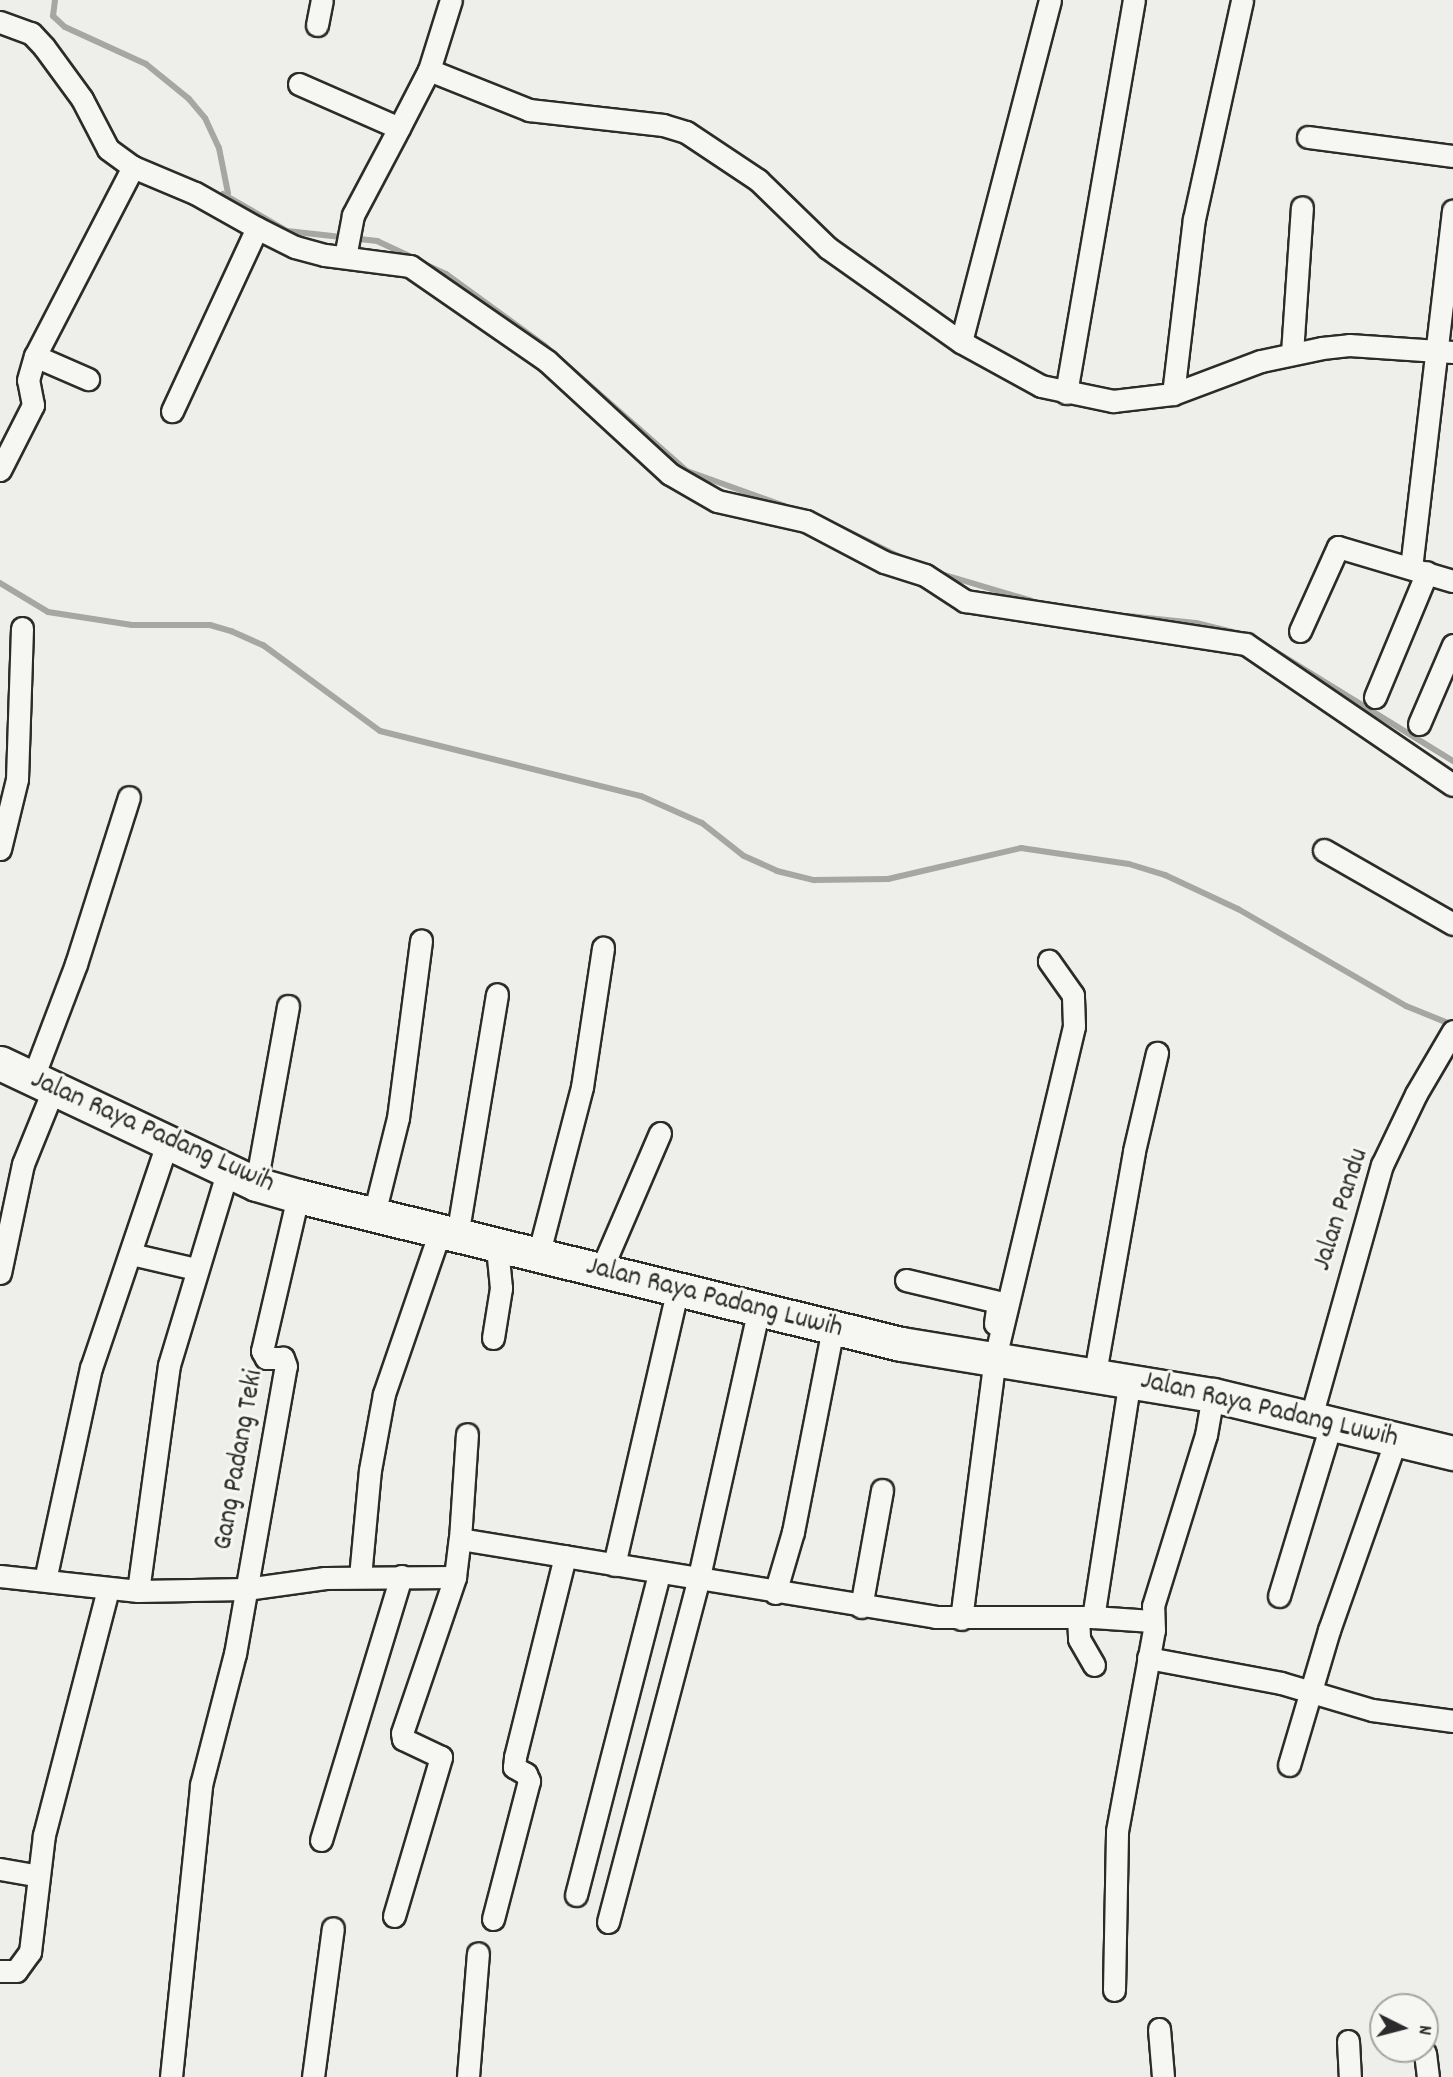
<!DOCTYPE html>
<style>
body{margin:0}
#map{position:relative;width:1453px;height:2077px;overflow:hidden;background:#eeeeea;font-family:Dekko,sans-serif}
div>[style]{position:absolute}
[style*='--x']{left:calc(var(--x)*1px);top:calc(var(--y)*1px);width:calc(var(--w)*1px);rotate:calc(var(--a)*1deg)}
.stream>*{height:6px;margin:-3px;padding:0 3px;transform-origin:3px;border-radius:3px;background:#a6a6a3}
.roads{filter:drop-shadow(2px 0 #2b2b2b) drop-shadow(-2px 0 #2b2b2b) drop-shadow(0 2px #2b2b2b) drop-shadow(0 -2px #2b2b2b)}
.street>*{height:21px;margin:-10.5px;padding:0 10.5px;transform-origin:10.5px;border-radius:10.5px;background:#f6f6f2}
.primary>*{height:33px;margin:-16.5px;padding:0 16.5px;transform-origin:16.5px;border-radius:16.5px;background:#f6f6f2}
span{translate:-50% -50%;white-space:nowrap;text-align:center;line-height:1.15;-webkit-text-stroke:6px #f6f6f2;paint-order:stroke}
.street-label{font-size:28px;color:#2b2b2b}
.north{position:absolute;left:1369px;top:1993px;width:70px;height:70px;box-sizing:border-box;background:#f6f6f2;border:2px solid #a5a5a2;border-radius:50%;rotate:96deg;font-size:19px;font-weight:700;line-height:28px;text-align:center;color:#2b2b2b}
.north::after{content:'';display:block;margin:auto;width:24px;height:32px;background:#2b2b2b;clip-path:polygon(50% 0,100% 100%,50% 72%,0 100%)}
</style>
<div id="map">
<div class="stream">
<div style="--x:55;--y:0;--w:16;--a:97"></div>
<div style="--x:53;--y:16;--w:16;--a:43"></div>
<div style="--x:65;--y:27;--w:89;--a:24.6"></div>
<div style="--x:146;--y:64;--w:55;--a:39.1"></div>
<div style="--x:189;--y:99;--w:25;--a:50"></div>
<div style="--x:205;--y:118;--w:33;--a:65"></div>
<div style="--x:219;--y:148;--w:46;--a:78.7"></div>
<div style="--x:223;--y:194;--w:74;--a:30"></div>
<div style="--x:287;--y:231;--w:91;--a:6.3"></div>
<div style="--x:377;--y:241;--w:38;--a:25"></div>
<div style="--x:420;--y:262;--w:29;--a:25"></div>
<div style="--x:446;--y:274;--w:122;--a:36"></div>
<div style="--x:545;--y:346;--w:189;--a:41.4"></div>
<div style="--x:687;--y:471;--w:104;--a:19.7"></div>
<div style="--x:812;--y:514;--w:100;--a:26.1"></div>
<div style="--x:938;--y:573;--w:98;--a:16.6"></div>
<div style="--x:0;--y:583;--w:56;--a:31.1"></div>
<div style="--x:48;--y:612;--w:85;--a:8.8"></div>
<div style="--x:132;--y:625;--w:78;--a:0"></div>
<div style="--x:210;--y:625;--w:22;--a:16"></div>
<div style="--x:231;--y:631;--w:35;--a:24"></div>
<div style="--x:263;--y:645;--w:145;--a:36.3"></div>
<div style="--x:380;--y:731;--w:269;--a:14"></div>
<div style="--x:641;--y:796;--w:67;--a:23.9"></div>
<div style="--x:702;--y:823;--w:53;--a:38.2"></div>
<div style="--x:744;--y:856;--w:36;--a:24"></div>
<div style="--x:777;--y:871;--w:38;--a:14"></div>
<div style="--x:814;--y:880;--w:74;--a:-0.8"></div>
<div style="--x:888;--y:879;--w:137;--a:-13.1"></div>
<div style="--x:1021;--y:848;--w:109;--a:8.4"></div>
<div style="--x:1129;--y:864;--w:38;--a:17"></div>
<div style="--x:1165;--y:875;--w:81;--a:25"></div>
<div style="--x:1238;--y:909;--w:194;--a:30"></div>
<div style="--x:1406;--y:1006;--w:51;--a:22"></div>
<div style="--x:1128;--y:616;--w:68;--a:5.9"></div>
<div style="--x:1196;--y:623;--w:50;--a:13.8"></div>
<div style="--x:1258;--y:641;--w:229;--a:31.6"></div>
</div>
<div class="roads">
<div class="street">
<div style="--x:1050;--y:0;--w:353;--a:104.6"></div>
<div style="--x:961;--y:342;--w:91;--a:28.8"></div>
<div style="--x:1041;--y:386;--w:74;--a:11.8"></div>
<div style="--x:1113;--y:401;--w:60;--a:-6.7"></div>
<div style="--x:1173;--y:394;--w:94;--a:-20.6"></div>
<div style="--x:1261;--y:361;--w:62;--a:-12"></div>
<div style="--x:1322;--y:348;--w:27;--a:-6"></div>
<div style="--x:1349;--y:345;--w:104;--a:3.9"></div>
<div style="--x:0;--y:22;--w:33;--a:20"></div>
<div style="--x:31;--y:33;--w:19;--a:47"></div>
<div style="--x:44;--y:47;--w:64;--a:53.8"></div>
<div style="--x:82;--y:99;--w:56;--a:62.5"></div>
<div style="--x:108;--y:149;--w:31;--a:36"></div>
<div style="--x:133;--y:167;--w:67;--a:22.8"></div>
<div style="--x:195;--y:193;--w:71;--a:29.4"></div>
<div style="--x:257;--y:228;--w:202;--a:114.9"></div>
<div style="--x:317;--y:25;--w:25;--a:-79"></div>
<div style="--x:429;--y:70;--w:108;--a:21.8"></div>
<div style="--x:529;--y:110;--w:135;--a:6.4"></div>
<div style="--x:663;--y:125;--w:24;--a:17"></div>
<div style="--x:686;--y:132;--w:87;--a:33.7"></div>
<div style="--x:758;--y:180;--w:98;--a:44.2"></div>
<div style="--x:828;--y:248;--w:163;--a:35.3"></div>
<div style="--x:299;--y:84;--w:109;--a:23.7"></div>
<div style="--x:399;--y:128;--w:65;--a:-62.7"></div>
<div style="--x:429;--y:70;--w:73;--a:-72.6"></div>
<div style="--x:1308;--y:137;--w:146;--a:7.5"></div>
<div style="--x:257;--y:228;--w:42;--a:26.6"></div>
<div style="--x:295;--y:247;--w:31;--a:15"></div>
<div style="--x:325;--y:255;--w:86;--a:7.4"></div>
<div style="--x:410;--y:266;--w:167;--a:34.7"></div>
<div style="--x:547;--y:361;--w:167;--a:42.6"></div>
<div style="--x:670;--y:474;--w:54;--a:29.9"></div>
<div style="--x:717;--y:501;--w:91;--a:12.7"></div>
<div style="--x:806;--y:521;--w:88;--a:27.7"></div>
<div style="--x:884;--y:562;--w:43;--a:17.6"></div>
<div style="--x:925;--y:575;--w:48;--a:33"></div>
<div style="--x:965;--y:601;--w:284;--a:8.7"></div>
<div style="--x:1246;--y:644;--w:250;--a:34.3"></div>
<div style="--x:345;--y:257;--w:43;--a:-79.2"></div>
<div style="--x:353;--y:215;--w:98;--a:-62.1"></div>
<div style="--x:1292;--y:353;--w:146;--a:-86.1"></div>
<div style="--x:35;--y:356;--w:58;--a:23.5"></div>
<div style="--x:1066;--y:393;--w:399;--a:-80.2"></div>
<div style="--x:1173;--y:394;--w:176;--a:-83.2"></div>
<div style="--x:1194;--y:219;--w:224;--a:-77.6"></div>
<div style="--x:0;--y:470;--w:73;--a:-63.1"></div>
<div style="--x:33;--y:405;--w:25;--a:-101"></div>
<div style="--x:28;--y:380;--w:25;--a:-74"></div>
<div style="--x:35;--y:356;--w:213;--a:-62.6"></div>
<div style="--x:1411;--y:568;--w:360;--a:-83.3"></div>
<div style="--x:1300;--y:631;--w:92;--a:-65.7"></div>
<div style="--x:1338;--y:547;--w:120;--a:16.5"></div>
<div style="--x:1375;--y:697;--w:135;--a:-67.4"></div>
<div style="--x:1419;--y:724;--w:86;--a:-66.7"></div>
<div style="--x:0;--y:849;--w:72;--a:-76.3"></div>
<div style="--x:17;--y:779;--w:151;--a:-88.1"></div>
<div style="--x:1324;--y:850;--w:149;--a:29.8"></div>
<div style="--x:32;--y:1080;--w:124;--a:-69.2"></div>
<div style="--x:76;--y:964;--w:175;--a:-72.4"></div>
<div style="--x:256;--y:1184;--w:181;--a:-79.8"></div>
<div style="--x:374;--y:1214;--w:99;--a:-76"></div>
<div style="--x:398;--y:1118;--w:179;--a:-82.6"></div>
<div style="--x:457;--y:1236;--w:245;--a:-80.6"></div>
<div style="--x:131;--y:1254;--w:67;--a:13"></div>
<div style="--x:538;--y:1256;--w:175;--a:-75.4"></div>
<div style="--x:582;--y:1087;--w:141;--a:-81.4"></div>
<div style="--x:601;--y:1270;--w:149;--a:-66.7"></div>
<div style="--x:0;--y:1273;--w:111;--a:-78.1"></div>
<div style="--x:23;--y:1164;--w:80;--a:-67.9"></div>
<div style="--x:906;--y:1280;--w:95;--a:13.4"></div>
<div style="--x:998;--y:1302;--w:22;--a:98"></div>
<div style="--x:493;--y:1338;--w:51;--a:-80.9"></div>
<div style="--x:501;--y:1288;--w:41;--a:-95.6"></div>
<div style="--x:1095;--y:1373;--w:225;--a:-80"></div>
<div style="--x:1134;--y:1151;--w:101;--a:-76.8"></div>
<div style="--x:1130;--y:1379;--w:241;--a:98.8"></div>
<div style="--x:1093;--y:1617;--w:59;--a:3.9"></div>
<div style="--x:1311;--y:1417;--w:262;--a:-74.3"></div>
<div style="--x:1382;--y:1165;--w:79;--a:-64.4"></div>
<div style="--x:1416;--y:1094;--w:73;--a:-59.6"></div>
<div style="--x:460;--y:1539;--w:105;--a:-86.2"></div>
<div style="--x:614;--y:1565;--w:280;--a:-77"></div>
<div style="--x:0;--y:1576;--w:139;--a:6.2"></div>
<div style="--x:138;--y:1591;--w:108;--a:-1.1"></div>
<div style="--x:246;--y:1589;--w:80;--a:-7.9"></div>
<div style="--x:325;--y:1578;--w:130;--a:-0.4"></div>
<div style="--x:455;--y:1577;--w:38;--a:-83"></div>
<div style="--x:460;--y:1539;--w:481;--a:9.3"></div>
<div style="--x:935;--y:1617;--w:158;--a:0"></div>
<div style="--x:360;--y:1577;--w:107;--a:-84.7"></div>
<div style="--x:370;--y:1470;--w:77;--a:-79.6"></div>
<div style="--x:384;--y:1394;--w:172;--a:-71"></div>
<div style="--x:45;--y:1580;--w:217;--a:-77.8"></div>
<div style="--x:91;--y:1368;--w:237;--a:-71.3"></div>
<div style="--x:138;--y:1591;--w:228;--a:-82.2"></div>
<div style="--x:169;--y:1365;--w:204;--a:-73.2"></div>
<div style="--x:775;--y:1593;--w:64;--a:-73.6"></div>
<div style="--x:793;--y:1532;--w:207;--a:-78.9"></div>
<div style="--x:1279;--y:1596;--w:182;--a:-73.1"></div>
<div style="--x:861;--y:1607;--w:119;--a:-79.8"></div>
<div style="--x:1078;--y:1617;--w:22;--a:87"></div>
<div style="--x:1079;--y:1639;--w:30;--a:60"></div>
<div style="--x:961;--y:1619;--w:263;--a:-82.6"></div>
<div style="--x:995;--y:1358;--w:341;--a:-76.6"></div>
<div style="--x:1074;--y:1026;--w:31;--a:-92"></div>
<div style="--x:1073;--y:995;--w:42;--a:-125.2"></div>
<div style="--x:1148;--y:1658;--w:135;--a:10.6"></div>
<div style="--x:1281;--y:1683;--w:95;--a:16.5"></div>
<div style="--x:1372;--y:1710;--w:82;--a:7.7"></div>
<div style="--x:1289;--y:1765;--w:141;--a:-73.5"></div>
<div style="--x:1329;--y:1630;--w:201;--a:-70.6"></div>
<div style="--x:321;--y:1840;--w:276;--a:-73.1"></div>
<div style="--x:0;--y:1869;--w:39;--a:10"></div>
<div style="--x:576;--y:1895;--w:333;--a:-75.5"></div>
<div style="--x:394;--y:1916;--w:166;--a:-73.5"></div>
<div style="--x:441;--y:1757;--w:42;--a:-154.7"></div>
<div style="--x:403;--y:1739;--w:6;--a:-99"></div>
<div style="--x:402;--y:1733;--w:165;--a:-71.2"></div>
<div style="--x:493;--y:1919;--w:143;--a:-75.4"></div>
<div style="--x:529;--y:1781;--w:8;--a:-113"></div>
<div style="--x:526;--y:1774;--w:14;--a:-150"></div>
<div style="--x:514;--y:1767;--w:10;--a:-84"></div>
<div style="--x:515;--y:1757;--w:207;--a:-76"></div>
<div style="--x:608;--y:1922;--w:353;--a:-75.2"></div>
<div style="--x:698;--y:1581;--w:276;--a:-77.4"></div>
<div style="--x:0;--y:1971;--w:16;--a:0"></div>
<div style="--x:16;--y:1971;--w:24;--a:-54"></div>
<div style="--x:30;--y:1952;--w:118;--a:-83.2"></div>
<div style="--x:44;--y:1835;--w:253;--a:-75.4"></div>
<div style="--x:1114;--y:1990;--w:159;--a:-88.9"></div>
<div style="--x:1117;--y:1831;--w:204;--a:-79.6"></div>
<div style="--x:1154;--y:1630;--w:24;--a:-92"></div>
<div style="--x:1153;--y:1606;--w:179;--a:-72.8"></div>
<div style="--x:1206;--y:1435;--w:41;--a:-80.1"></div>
<div style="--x:1159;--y:2029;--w:48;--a:85.2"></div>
<div style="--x:1348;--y:2041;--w:36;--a:87"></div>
<div style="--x:1425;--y:2053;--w:24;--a:83"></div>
<div style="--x:171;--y:2077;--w:294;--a:-84.1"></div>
<div style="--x:201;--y:1785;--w:135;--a:-75.5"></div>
<div style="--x:235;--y:1654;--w:292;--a:-80"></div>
<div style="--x:286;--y:1366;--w:9;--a:-111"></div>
<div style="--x:283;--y:1358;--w:17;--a:180"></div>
<div style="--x:266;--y:1358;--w:8;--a:-120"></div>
<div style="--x:262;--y:1351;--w:159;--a:-76.9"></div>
<div style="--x:313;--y:2077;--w:150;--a:-82.4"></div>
<div style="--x:468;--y:2077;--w:124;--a:-85.4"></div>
</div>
<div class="primary">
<div style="--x:0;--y:1063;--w:283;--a:25.3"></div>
<div style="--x:256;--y:1184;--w:44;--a:15.9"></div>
<div style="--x:298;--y:1196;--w:621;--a:13.79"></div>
<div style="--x:901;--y:1344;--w:316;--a:9.3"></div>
<div style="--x:1213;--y:1395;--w:247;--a:13.6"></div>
</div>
</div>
<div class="street-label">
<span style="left:152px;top:1133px;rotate:24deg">Jalan Raya Padang Luwih</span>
<span style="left:1342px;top:1210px;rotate:-72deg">Jalan Pandu</span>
<span style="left:714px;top:1299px;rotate:14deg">Jalan Raya Padang Luwih</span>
<span style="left:1269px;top:1411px;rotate:13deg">Jalan Raya Padang Luwih</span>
<span style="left:240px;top:1460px;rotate:-80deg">Gang Padang Teki</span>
</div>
<div class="north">N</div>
</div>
